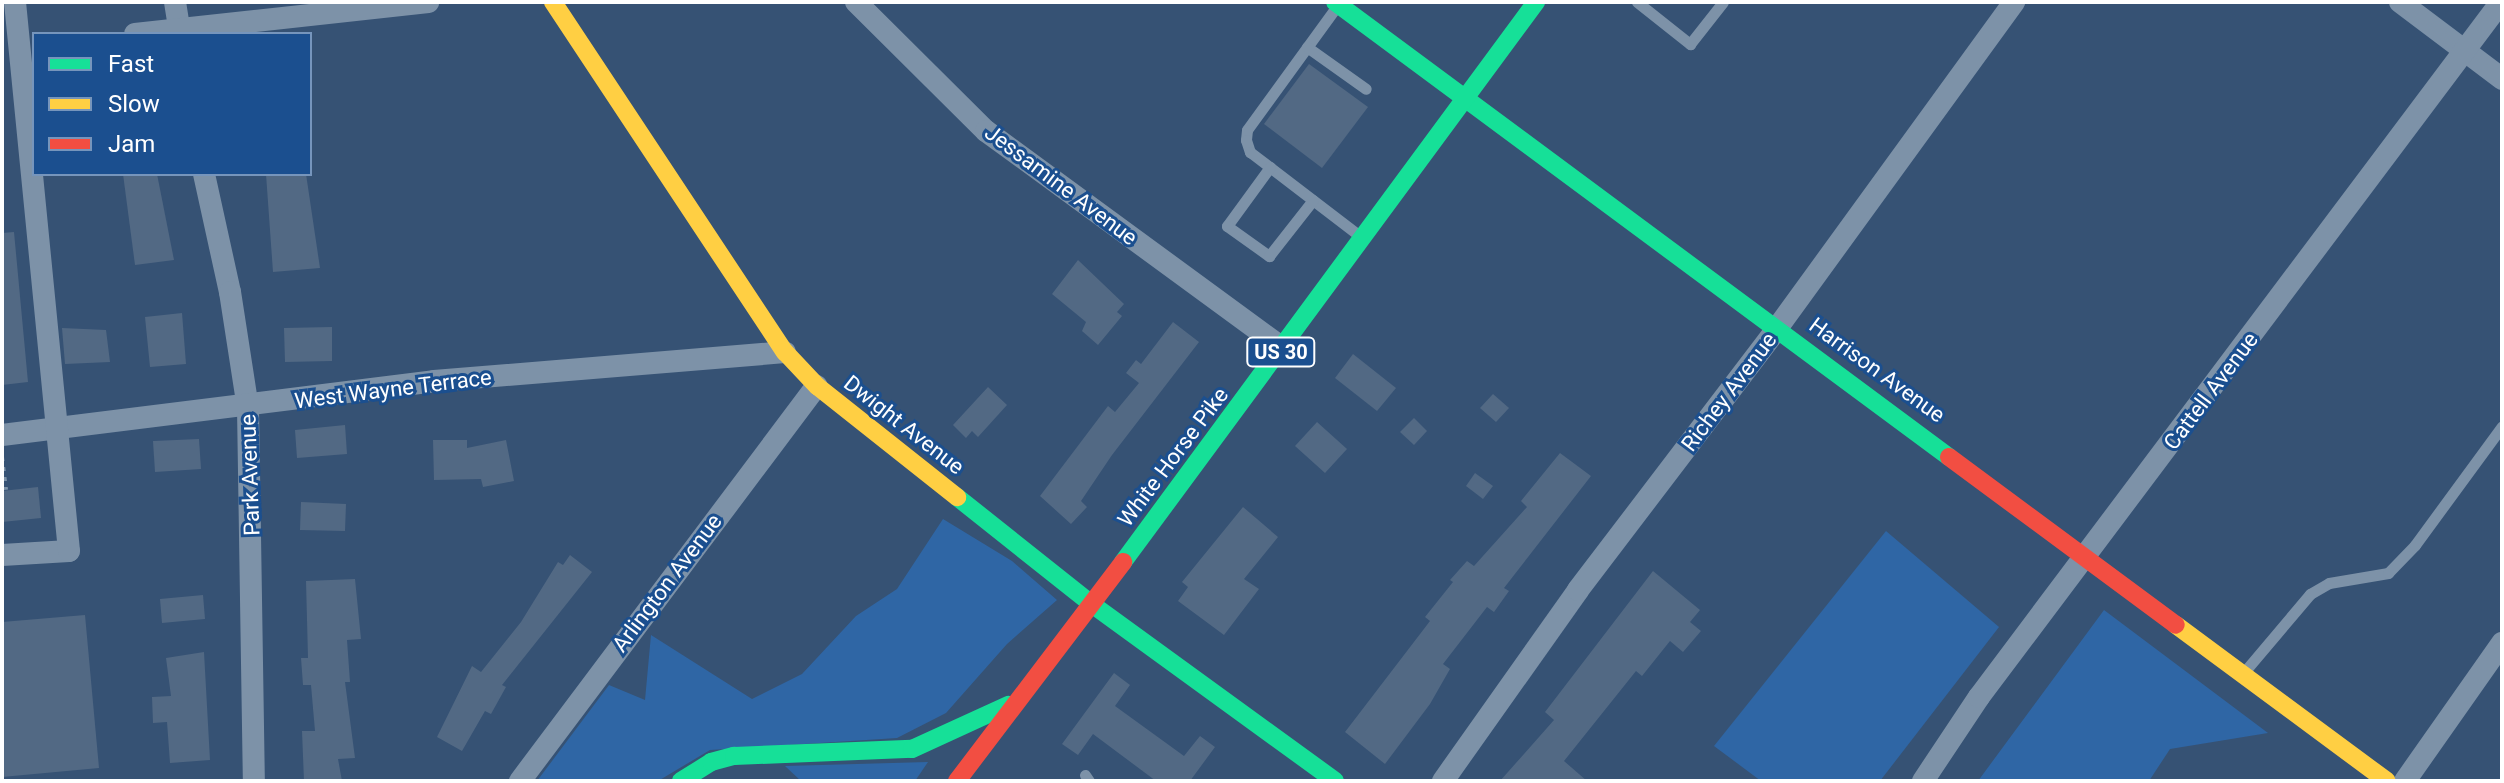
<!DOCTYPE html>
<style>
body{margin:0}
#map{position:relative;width:2504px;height:783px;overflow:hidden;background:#365274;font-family:Roboto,sans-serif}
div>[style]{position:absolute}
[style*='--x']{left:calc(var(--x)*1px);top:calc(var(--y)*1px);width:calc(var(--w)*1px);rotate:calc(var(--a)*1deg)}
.green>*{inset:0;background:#2f66a5}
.building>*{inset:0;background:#526984}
.path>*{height:4px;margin-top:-2px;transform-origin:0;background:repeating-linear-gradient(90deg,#7d92a8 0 4px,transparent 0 10px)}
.lane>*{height:11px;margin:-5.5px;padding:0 5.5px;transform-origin:5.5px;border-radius:5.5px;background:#7d92a8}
.street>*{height:22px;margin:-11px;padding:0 11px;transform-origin:11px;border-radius:11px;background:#7d92a8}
.fast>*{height:18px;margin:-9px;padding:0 9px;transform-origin:9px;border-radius:9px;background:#16e098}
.slow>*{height:18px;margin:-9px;padding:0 9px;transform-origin:9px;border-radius:9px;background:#ffcf43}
.jam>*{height:18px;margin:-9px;padding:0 9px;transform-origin:9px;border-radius:9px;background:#f24e42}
span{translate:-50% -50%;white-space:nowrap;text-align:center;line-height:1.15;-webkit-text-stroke:6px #1b4f8f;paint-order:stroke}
.shield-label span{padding:2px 6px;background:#1b4f8f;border:2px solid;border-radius:6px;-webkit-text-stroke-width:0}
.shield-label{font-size:20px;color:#fff;font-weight:700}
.street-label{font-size:22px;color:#fff}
.frame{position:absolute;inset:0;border:4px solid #fff;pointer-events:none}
.legend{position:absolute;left:32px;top:32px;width:280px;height:144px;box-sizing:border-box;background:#1b4f8f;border:2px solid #7695bc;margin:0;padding:10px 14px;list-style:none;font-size:24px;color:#fff}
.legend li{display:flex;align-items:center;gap:16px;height:40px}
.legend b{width:40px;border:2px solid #7695bc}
</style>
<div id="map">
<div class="green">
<div style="clip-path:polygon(943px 519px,1012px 561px,1057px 600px,1007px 644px,946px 713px,897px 738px,710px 750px,658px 781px,537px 781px,609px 685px,645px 700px,651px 635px,752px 699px,802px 674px,856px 616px,897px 589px)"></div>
<div style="clip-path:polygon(1886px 531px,1999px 627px,1880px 781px,1761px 781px,1714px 746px)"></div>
<div style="clip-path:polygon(2104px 610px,2268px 733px,2170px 749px,2149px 781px,1978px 781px)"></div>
<div style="clip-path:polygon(928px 762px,915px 781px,801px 781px,785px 766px)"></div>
</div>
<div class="building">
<div style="clip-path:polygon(1309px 64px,1368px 107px,1322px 168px,1264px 124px)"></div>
<div style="clip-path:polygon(123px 174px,157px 174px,174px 260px,135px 265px)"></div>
<div style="clip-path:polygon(266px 174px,306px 174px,320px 268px,273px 272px)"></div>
<div style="clip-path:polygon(14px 232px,28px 382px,2px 385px,2px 233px)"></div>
<div style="clip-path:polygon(1078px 260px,1124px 304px,1117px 312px,1122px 316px,1098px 345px,1082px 331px,1086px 322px,1052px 294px)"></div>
<div style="clip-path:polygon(182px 313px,186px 364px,150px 367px,145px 317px)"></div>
<div style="clip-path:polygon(1173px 322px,1199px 342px,1112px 455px,1081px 501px,1087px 507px,1071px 524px,1040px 496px,1108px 406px,1115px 412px,1139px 383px,1126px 373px,1136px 360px,1141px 364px)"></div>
<div style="clip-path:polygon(332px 327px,332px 361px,285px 362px,284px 328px)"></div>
<div style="clip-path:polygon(62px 328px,106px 330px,110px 362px,65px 364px)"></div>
<div style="clip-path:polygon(1353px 354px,1396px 388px,1377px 411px,1335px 378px)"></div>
<div style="clip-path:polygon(988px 387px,1007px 405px,978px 437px,972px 431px,966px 438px,953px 425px)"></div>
<div style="clip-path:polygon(1493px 394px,1509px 408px,1496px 422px,1480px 408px)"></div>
<div style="clip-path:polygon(1414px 418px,1427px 431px,1414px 445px,1400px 432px)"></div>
<div style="clip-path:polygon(1317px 422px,1347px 449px,1325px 473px,1295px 446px)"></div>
<div style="clip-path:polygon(345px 425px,347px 454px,297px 458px,295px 430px)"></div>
<div style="clip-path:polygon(199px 439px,201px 469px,155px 472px,153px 441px)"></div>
<div style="clip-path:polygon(433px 440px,467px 440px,467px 448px,506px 440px,514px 481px,483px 487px,481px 479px,434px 480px)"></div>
<div style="clip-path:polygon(1560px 453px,1591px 476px,1504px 588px,1509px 591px,1494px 612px,1487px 607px,1443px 664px,1450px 669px,1430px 704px,1385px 764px,1345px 732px,1430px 621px,1425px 617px,1453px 582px,1450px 580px,1467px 561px,1474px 566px,1527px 507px,1521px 501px)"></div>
<div style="clip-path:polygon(1475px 473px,1493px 486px,1483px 499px,1466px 486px)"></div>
<div style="clip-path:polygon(38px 487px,41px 518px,2px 522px,2px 491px)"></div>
<div style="clip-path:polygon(301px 502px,346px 504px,345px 531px,300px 530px)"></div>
<div style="clip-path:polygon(1243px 507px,1278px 537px,1244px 579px,1259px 589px,1224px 635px,1178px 601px,1188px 587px,1182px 582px)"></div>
<div style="clip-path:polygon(570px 555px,592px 572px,502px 685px,506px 687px,491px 714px,485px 711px,462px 751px,437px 737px,472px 666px,481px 672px,521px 622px,558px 562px,563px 565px)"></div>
<div style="clip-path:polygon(1653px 571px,1700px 610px,1690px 622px,1701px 631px,1683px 652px,1670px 641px,1642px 676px,1636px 671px,1564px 761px,1587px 781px,1500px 781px,1554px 720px,1545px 712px)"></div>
<div style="clip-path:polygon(355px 579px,361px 639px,347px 640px,350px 682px,345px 682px,355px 758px,338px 759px,342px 781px,304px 781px,302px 731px,315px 731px,311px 685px,303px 685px,301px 658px,308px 658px,306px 581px)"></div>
<div style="clip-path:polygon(203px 595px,205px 619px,162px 623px,160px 599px)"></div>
<div style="clip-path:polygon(85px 615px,99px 768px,2px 777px,2px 622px)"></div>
<div style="clip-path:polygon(204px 652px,210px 760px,170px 763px,167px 722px,153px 723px,152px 697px,171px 696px,166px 658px)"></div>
<div style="clip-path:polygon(1114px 673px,1130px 685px,1115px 706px,1184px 756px,1200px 736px,1215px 747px,1190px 781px,1156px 781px,1093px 734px,1078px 755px,1062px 744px)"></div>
</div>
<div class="path">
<div style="--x:2;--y:457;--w:33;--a:83"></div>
</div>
<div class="lane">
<div style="--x:1637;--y:2;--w:68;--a:38.4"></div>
<div style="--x:1690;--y:44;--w:53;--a:-51.8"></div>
<div style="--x:1337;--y:6;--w:153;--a:126"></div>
<div style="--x:1247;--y:130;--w:10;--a:96"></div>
<div style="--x:1246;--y:140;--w:13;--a:72"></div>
<div style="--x:1250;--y:152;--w:138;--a:37.4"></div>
<div style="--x:1307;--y:47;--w:72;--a:35.4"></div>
<div style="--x:1270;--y:167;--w:73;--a:126.1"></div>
<div style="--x:1227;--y:226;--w:52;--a:35.5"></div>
<div style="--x:1269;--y:256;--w:71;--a:-51.8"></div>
<div style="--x:2245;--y:671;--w:101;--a:-49.8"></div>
<div style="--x:2310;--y:594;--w:22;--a:-30"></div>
<div style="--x:2329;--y:583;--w:60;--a:-9.6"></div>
<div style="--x:2388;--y:573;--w:39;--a:-46"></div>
<div style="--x:2415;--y:545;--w:147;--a:-53.8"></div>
<div style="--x:1085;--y:775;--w:7;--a:56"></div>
</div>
<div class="street">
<div style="--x:175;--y:2;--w:32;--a:81"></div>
<div style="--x:856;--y:2;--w:183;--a:44.8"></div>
<div style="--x:986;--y:131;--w:369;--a:36.2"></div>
<div style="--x:2400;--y:2;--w:128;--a:37"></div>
<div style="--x:135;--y:34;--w:295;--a:-6.2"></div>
<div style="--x:204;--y:174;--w:121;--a:77.6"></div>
<div style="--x:230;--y:292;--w:117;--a:81.2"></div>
<div style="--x:248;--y:408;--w:373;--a:89.1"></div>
<div style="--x:2;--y:435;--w:435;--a:-7.1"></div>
<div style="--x:434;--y:381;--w:352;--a:-4.7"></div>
<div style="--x:2;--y:555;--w:67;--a:-3.4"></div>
<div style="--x:69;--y:551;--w:552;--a:-95.62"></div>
<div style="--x:520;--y:781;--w:494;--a:-53.1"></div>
<div style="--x:1443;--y:781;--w:234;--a:-54.7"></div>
<div style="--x:1578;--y:590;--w:330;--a:-52.7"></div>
<div style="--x:1778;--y:327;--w:402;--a:-54"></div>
<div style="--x:1923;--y:781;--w:101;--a:-56.3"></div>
<div style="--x:1979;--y:697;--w:869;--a:-53.09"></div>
<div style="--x:2405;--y:781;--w:169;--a:-54.9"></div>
</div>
<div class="fast">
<div style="--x:1335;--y:2;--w:764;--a:36.54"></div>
<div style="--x:957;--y:497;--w:174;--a:38.5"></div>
<div style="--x:1093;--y:605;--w:299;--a:36"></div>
<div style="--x:1123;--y:562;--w:696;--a:-53.59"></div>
<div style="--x:681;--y:781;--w:36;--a:-32"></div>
<div style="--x:711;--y:762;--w:24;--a:-15"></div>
<div style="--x:734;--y:756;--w:178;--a:-2.3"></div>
<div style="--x:912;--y:749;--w:106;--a:-24.6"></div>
</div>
<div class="slow">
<div style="--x:553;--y:2;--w:420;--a:56.5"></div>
<div style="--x:785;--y:352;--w:47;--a:46.7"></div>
<div style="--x:817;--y:386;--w:179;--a:38.4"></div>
<div style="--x:2176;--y:625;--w:262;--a:36.5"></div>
</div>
<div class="jam">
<div style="--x:1949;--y:457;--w:282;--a:36.5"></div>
<div style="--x:957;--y:781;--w:275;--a:-52.8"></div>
</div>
<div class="shield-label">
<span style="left:1281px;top:352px">US 30</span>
</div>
<div class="street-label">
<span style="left:1061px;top:185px;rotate:37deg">Jessamine Avenue</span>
<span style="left:1877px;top:370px;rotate:36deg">Harrison Avenue</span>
<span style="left:393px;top:389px;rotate:-7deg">West Wayne Terrace</span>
<span style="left:2211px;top:391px;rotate:-53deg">Cattell Avenue</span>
<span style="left:1729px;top:392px;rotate:-53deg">Richey Avenue</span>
<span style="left:904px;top:425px;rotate:38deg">Dwight Avenue</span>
<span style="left:1173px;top:457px;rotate:-53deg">White Horse Pike</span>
<span style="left:250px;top:475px;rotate:-92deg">Park Avenue</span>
<span style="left:667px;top:583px;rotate:-53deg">Arlington Avenue</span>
</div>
<div class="frame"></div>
<ul class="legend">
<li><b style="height:10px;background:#16e098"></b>Fast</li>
<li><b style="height:10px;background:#ffcf43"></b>Slow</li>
<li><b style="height:10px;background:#f24e42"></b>Jam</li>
</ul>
</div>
